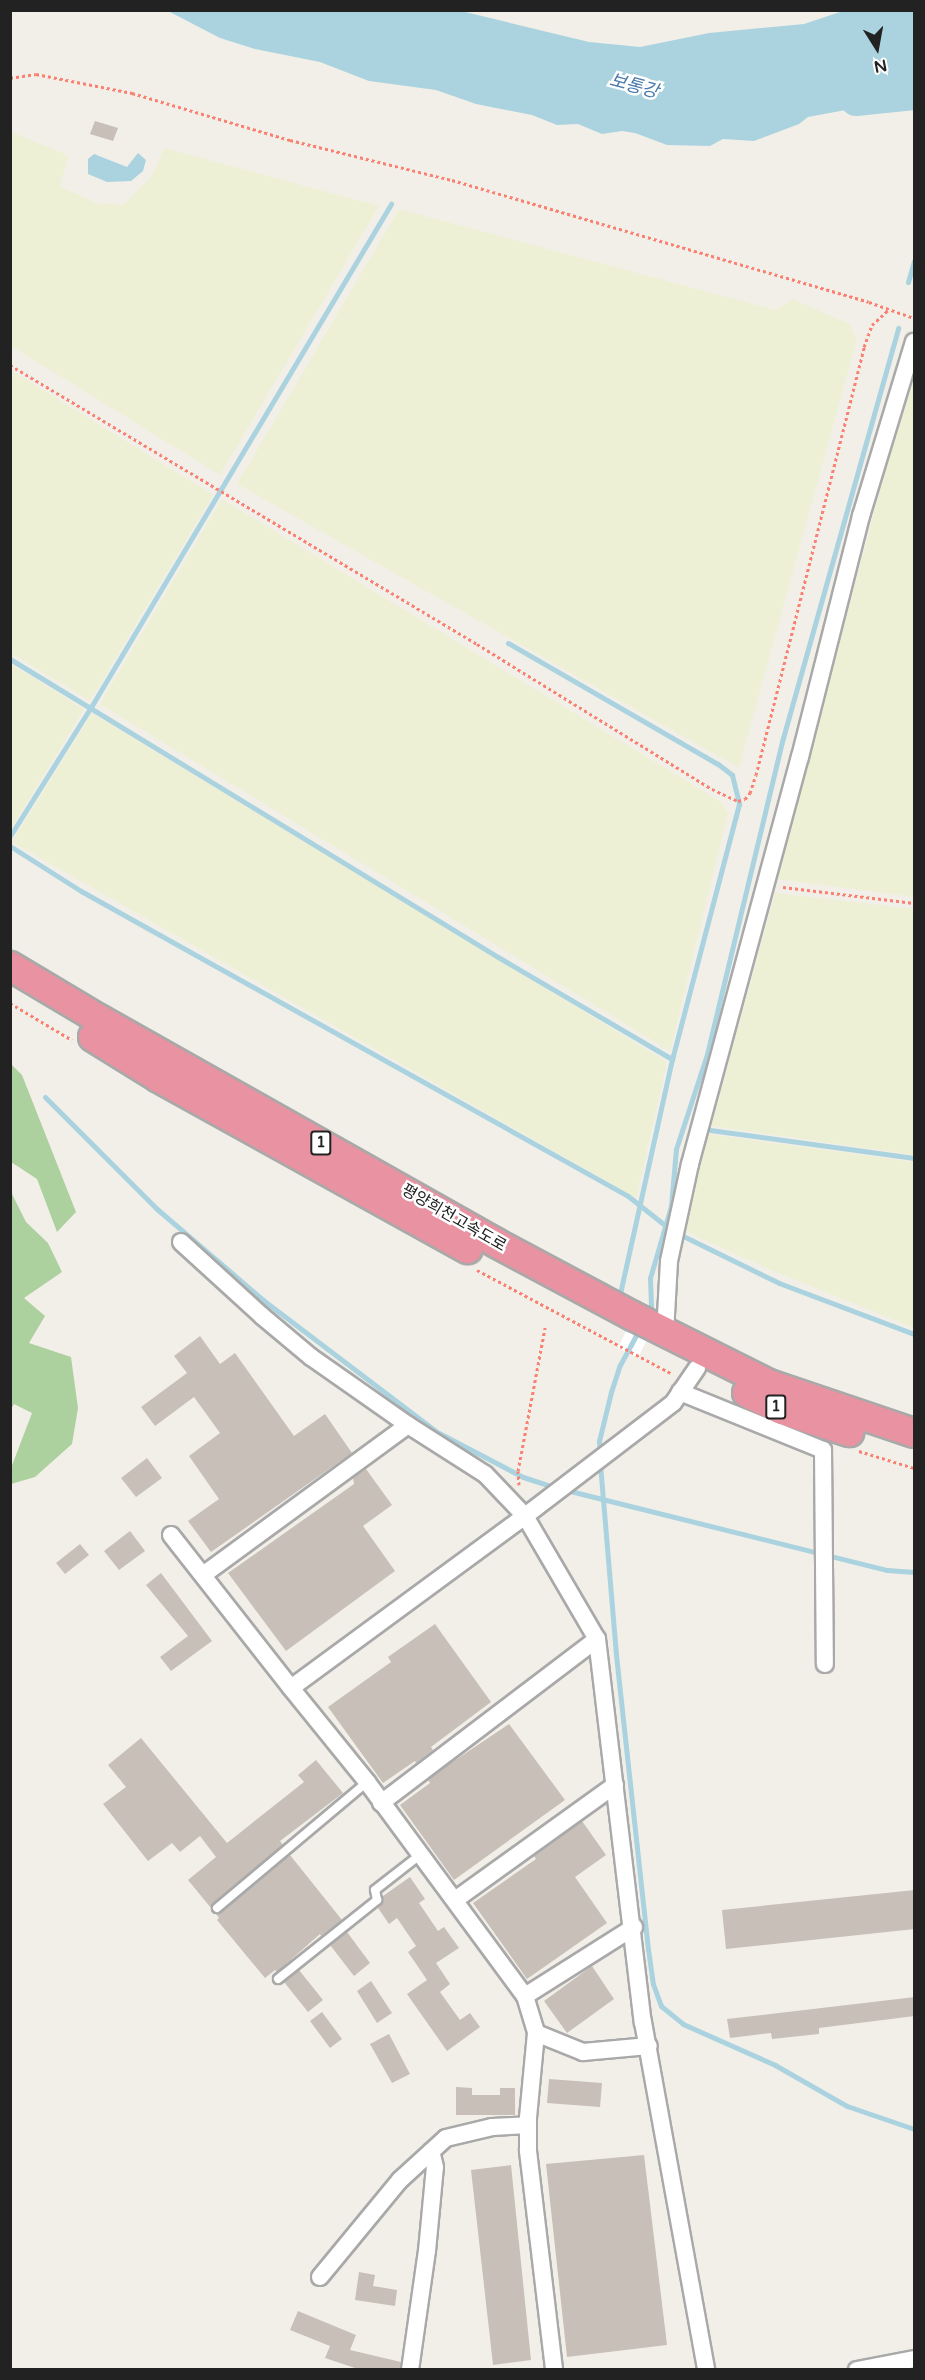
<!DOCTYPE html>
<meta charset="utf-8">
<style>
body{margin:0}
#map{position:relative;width:925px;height:2380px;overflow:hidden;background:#f2efe9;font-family:"Varela Round","Noto Sans KR",sans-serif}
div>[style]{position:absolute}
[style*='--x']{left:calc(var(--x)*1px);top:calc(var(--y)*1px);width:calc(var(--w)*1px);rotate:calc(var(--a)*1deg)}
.farmland>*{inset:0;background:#eef0d5}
.forest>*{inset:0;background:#add19e}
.water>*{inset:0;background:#aad3df}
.pier>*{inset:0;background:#fff}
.stream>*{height:5px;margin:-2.5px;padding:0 2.5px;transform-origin:2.5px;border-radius:2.5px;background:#aad3df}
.river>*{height:32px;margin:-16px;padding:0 16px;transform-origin:16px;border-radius:16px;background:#aad3df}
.building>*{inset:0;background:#c7bfb8}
.path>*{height:3px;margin-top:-1.5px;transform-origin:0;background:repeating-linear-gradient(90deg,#fa8072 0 3px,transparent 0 6px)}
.roads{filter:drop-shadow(2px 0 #a9a9a9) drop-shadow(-2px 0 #a9a9a9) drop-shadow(0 2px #a9a9a9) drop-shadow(0 -2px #a9a9a9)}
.lane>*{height:8px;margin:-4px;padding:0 4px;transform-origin:4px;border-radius:4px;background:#fff}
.street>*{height:16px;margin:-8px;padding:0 8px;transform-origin:8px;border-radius:8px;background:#fff}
.highway>*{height:28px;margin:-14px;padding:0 14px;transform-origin:14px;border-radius:14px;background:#e892a2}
span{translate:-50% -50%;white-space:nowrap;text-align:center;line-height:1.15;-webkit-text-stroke:5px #fff;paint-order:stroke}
.shield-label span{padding:2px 4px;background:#fff;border:2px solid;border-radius:4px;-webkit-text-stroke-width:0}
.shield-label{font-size:15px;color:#222;font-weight:700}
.street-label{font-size:16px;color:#222}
.water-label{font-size:18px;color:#4a7aab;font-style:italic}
.frame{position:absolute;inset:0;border:12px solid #222;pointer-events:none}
.north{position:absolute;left:847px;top:18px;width:60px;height:60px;-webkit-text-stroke:4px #fff;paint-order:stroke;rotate:169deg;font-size:16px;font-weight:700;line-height:24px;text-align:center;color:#222}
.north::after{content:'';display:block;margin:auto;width:21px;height:27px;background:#222;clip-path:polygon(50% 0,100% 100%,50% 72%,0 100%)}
</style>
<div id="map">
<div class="farmland">
<div style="clip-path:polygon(10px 131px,69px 156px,60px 186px,96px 203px,123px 205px,152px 176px,164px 148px,379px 206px,220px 475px,11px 346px)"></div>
<div style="clip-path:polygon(399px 209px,775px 310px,793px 299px,849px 324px,857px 339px,739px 768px,237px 484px)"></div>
<div style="clip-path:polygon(914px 364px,914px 897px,776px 879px)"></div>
<div style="clip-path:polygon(11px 370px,213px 495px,90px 701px,11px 653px)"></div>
<div style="clip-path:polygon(222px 499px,721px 802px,728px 813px,670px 1051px,100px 704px)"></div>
<div style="clip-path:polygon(11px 664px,84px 709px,11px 829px)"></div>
<div style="clip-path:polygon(92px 713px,667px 1062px,636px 1198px,12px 842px)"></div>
<div style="clip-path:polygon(775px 893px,914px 909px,914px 1155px,711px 1126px)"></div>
<div style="clip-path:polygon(709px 1134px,914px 1162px,914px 1328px,776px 1272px,691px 1234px,684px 1228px)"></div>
</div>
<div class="forest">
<div style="clip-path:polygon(10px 1063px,22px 1075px,76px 1212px,57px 1232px,37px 1179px,11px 1162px)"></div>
<div style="clip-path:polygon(10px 1190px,26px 1222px,48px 1243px,62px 1272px,24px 1298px,45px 1316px,29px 1343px,71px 1357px,78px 1408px,72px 1444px,35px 1477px,11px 1484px,11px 1468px,32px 1413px,14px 1404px,11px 1409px)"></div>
</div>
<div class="water">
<div style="clip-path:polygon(168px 11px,461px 11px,589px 42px,640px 47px,709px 33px,804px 24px,843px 11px,914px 11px,914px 91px,851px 109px,808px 117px,799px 124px,754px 141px,723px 139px,710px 146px,667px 145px,635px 133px,622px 131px,602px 134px,578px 124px,557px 125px,532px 115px,476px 104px,436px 90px,369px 81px,320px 62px,255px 49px,220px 38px)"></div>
<div style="clip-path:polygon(138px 153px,146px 160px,143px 171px,131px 181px,107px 182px,88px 174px,88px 159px,94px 154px,127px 167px)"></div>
</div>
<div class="pier">
<div style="clip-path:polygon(641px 1301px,661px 1311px,638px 1358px,618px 1348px)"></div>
</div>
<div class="stream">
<div style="--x:908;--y:282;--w:22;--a:-74"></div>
<div style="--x:508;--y:643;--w:242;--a:30"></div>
<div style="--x:718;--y:764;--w:18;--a:38"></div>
<div style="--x:732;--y:775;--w:30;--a:76"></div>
<div style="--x:739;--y:804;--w:264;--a:104.7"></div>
<div style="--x:672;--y:1059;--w:245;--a:102.5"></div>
<div style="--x:10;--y:659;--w:572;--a:31.41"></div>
<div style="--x:498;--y:957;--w:202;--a:30.4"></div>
<div style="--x:10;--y:836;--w:152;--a:-57.9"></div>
<div style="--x:91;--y:707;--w:586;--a:-59.19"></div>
<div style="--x:10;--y:846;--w:84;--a:32.4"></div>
<div style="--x:81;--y:891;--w:626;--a:29.14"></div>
<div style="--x:628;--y:1196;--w:48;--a:38.3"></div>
<div style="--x:45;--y:1097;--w:158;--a:45"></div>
<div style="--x:157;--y:1209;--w:140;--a:40.6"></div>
<div style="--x:263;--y:1300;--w:218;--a:37.2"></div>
<div style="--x:437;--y:1432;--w:97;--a:27.6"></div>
<div style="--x:523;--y:1477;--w:36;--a:18"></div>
<div style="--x:710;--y:1130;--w:206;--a:7.8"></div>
<div style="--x:679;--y:1234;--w:111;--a:26.1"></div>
<div style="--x:779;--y:1283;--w:144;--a:20.7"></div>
<div style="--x:647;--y:1315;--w:10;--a:-66"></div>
<div style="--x:651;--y:1306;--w:28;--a:-92"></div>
<div style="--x:650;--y:1278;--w:75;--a:-73.7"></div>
<div style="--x:671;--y:1206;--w:57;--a:-85"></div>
<div style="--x:676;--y:1149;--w:100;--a:-71.9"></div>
<div style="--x:707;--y:1054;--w:325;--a:-76.5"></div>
<div style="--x:783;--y:738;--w:426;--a:-74.3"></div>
<div style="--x:600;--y:1455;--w:14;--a:-94"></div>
<div style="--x:599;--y:1441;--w:50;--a:-76.2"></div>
<div style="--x:611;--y:1392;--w:28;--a:-72"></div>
<div style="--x:620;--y:1365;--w:42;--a:-61.6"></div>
<div style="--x:600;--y:1464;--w:192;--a:85.2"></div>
<div style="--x:616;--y:1655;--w:296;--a:83.8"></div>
<div style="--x:648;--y:1949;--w:35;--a:82"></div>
<div style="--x:653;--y:1984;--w:23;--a:70"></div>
<div style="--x:661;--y:2006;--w:28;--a:39"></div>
<div style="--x:683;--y:2024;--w:101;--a:24"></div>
<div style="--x:775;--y:2065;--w:83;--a:29.7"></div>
<div style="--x:847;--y:2106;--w:71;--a:18.9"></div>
<div style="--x:566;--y:1490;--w:331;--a:14"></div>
<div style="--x:887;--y:1570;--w:27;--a:4"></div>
</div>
<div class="river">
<div style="--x:856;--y:100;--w:58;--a:-5.9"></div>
</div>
<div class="building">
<div style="clip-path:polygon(95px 121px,118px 128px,113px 141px,90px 134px)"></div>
<div style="clip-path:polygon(200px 1336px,220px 1364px,235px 1353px,294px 1436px,325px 1414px,352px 1453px,211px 1552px,188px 1521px,219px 1499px,189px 1456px,220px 1433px,194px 1397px,155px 1426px,141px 1407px,187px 1373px,174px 1356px)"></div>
<div style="clip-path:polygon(147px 1458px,162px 1478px,136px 1497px,121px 1478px)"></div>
<div style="clip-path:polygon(366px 1469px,392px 1505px,363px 1526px,395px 1571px,286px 1651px,228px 1573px,354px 1484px,353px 1478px)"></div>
<div style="clip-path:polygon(130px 1531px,145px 1551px,119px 1570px,104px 1551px)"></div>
<div style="clip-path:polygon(80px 1544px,89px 1555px,65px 1574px,56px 1563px)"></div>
<div style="clip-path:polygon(161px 1573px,212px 1641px,171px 1671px,160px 1657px,188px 1636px,146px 1585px)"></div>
<div style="clip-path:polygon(435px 1624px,491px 1702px,431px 1747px,433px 1750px,416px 1763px,415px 1761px,383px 1783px,328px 1707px,391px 1662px,388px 1657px)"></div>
<div style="clip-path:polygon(509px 1724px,565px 1800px,454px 1880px,400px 1805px,430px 1783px,428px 1780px,445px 1767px)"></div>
<div style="clip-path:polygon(141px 1738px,227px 1843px,304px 1782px,298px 1775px,316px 1760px,343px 1793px,280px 1841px,283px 1845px,211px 1908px,188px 1880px,216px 1857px,200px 1836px,180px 1852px,172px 1843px,148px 1861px,103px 1804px,126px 1787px,108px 1765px)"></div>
<div style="clip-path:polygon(582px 1821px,606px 1855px,575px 1877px,607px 1923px,527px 1979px,473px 1903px,536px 1859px,534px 1856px)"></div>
<div style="clip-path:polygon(290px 1855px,342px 1920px,321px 1936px,320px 1934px,277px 1972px,275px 1970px,265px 1978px,217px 1920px,219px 1918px,216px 1914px)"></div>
<div style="clip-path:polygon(410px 1877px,425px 1899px,419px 1903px,438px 1931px,444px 1927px,459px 1948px,436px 1963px,450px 1984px,440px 1992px,460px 2020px,470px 2013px,480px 2027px,447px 2051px,407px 1994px,427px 1980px,408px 1952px,416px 1946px,397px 1918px,389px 1924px,378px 1908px,383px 1903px,383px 1896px)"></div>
<div style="clip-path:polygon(915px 1890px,915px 1929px,726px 1949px,722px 1910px)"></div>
<div style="clip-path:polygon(347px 1932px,370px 1963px,354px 1976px,330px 1945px)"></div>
<div style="clip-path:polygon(592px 1966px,614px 1999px,567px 2033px,544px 2001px)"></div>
<div style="clip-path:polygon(299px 1970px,323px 2000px,308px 2012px,284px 1982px)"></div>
<div style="clip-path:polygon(371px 1981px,392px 2013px,377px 2023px,357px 1991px)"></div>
<div style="clip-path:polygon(915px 1997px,915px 2016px,819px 2028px,819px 2034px,772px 2039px,771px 2033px,730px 2038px,727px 2019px)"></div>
<div style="clip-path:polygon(322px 2012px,342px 2039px,330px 2048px,310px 2021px)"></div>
<div style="clip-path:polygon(389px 2034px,410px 2074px,392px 2083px,370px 2044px)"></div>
<div style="clip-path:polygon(549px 2079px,602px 2083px,600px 2107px,547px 2103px)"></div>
<div style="clip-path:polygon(456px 2087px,472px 2088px,472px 2095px,500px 2095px,500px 2088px,515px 2088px,515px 2115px,456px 2115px)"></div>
<div style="clip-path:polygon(644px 2155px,667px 2345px,567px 2357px,546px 2164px)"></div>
<div style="clip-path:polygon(511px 2165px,531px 2360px,493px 2365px,471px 2170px)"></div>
<div style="clip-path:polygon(359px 2272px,375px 2275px,373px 2286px,397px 2290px,395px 2306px,355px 2300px)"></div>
<div style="clip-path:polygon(298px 2311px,356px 2335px,350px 2350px,401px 2362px,400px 2370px,361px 2370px,325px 2358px,330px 2346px,290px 2330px)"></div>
</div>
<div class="path">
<div style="--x:10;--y:78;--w:26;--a:-9"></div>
<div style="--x:36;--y:74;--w:98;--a:11.2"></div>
<div style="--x:132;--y:93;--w:165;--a:16.6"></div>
<div style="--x:290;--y:140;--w:167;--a:13.9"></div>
<div style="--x:452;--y:180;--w:434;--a:16.3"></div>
<div style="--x:869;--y:302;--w:48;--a:19.6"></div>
<div style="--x:10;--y:365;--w:544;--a:30.86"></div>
<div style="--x:477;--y:644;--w:276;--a:31.7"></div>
<div style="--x:712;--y:789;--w:29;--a:25"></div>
<div style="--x:738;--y:801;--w:7;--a:-16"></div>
<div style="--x:745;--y:799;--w:8;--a:-50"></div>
<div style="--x:750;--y:793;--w:19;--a:-72"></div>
<div style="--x:756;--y:775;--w:441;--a:-75.8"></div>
<div style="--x:864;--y:347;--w:23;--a:-70"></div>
<div style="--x:872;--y:325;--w:23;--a:-43"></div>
<div style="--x:783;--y:887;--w:132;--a:7"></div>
<div style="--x:10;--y:1003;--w:72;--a:30.8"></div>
<div style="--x:477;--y:1270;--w:222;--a:28"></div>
<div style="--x:859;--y:1451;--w:58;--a:17.2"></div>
<div style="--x:519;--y:1485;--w:14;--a:-94"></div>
<div style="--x:518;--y:1471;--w:146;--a:-79.3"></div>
</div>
<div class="roads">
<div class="lane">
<div style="--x:217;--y:1908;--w:196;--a:-40"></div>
<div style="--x:278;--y:1979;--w:127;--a:-38.6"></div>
<div style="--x:377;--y:1900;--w:10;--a:-101"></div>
<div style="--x:375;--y:1890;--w:58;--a:-38"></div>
</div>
<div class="street">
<div style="--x:181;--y:1242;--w:110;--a:42.4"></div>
<div style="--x:262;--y:1316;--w:64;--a:39.9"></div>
<div style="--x:311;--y:1357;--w:118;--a:35"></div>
<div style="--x:408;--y:1425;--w:91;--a:32.5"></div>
<div style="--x:485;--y:1474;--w:58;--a:46.4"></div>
<div style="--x:525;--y:1516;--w:290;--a:143.7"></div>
<div style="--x:291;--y:1688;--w:121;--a:51"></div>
<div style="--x:367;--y:1782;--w:266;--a:53.6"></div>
<div style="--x:525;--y:1996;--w:39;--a:73"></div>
<div style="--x:536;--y:2033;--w:51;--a:22"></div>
<div style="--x:583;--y:2052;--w:66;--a:-5.2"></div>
<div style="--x:665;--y:1333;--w:72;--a:-86.8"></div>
<div style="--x:669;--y:1261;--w:99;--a:-77.8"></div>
<div style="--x:690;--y:1164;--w:422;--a:-74.9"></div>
<div style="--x:800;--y:757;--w:249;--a:-75.8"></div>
<div style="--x:861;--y:516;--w:182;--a:-73.1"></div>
<div style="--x:697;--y:1368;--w:42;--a:124.4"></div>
<div style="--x:673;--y:1403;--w:186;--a:142.6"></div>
<div style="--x:525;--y:1516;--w:143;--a:59.7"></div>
<div style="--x:597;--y:1639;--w:386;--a:83.2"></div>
<div style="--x:643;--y:2022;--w:354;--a:79.7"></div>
<div style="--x:680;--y:1392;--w:154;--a:22.1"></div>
<div style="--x:823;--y:1450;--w:214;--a:89.5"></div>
<div style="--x:171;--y:1535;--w:194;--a:51.9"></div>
<div style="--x:203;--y:1575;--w:254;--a:-36.2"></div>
<div style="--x:381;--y:1803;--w:271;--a:-37.2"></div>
<div style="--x:455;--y:1900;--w:197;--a:-35.7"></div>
<div style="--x:525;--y:1996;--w:129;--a:-32.3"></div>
<div style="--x:536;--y:2033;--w:85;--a:95.4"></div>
<div style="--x:528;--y:2118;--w:33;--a:90"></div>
<div style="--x:528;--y:2151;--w:221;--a:83.2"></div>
<div style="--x:320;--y:2277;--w:126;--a:-50.5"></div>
<div style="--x:400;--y:2180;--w:62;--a:-42.4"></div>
<div style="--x:446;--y:2138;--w:47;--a:-13.4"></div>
<div style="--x:492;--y:2127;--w:36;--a:-3"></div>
<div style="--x:410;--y:2370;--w:120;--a:-81.9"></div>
<div style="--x:427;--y:2251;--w:84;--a:-84.6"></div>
<div style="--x:435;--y:2167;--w:16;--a:-104"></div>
<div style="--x:857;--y:2370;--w:58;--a:-10.9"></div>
</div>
<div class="highway">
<div style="--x:10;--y:966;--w:104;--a:30.8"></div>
<div style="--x:99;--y:1019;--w:456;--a:29.4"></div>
<div style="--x:496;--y:1243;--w:155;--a:28.1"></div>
<div style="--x:633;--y:1316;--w:152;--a:26.6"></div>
<div style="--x:769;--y:1384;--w:153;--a:18.7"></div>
<div style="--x:93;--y:1037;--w:78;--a:31.8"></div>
<div style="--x:159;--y:1078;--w:353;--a:29"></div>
<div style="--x:747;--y:1393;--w:39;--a:26"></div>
<div style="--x:782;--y:1410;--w:71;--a:18.2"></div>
</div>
</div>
<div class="shield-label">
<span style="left:321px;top:1143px">1</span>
<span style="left:776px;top:1407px">1</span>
</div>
<div class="street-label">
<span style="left:454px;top:1218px;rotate:30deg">평양희천고속도로</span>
</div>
<div class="water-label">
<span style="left:634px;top:86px;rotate:15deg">보통강</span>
</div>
<div class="frame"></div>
<div class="north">N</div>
</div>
